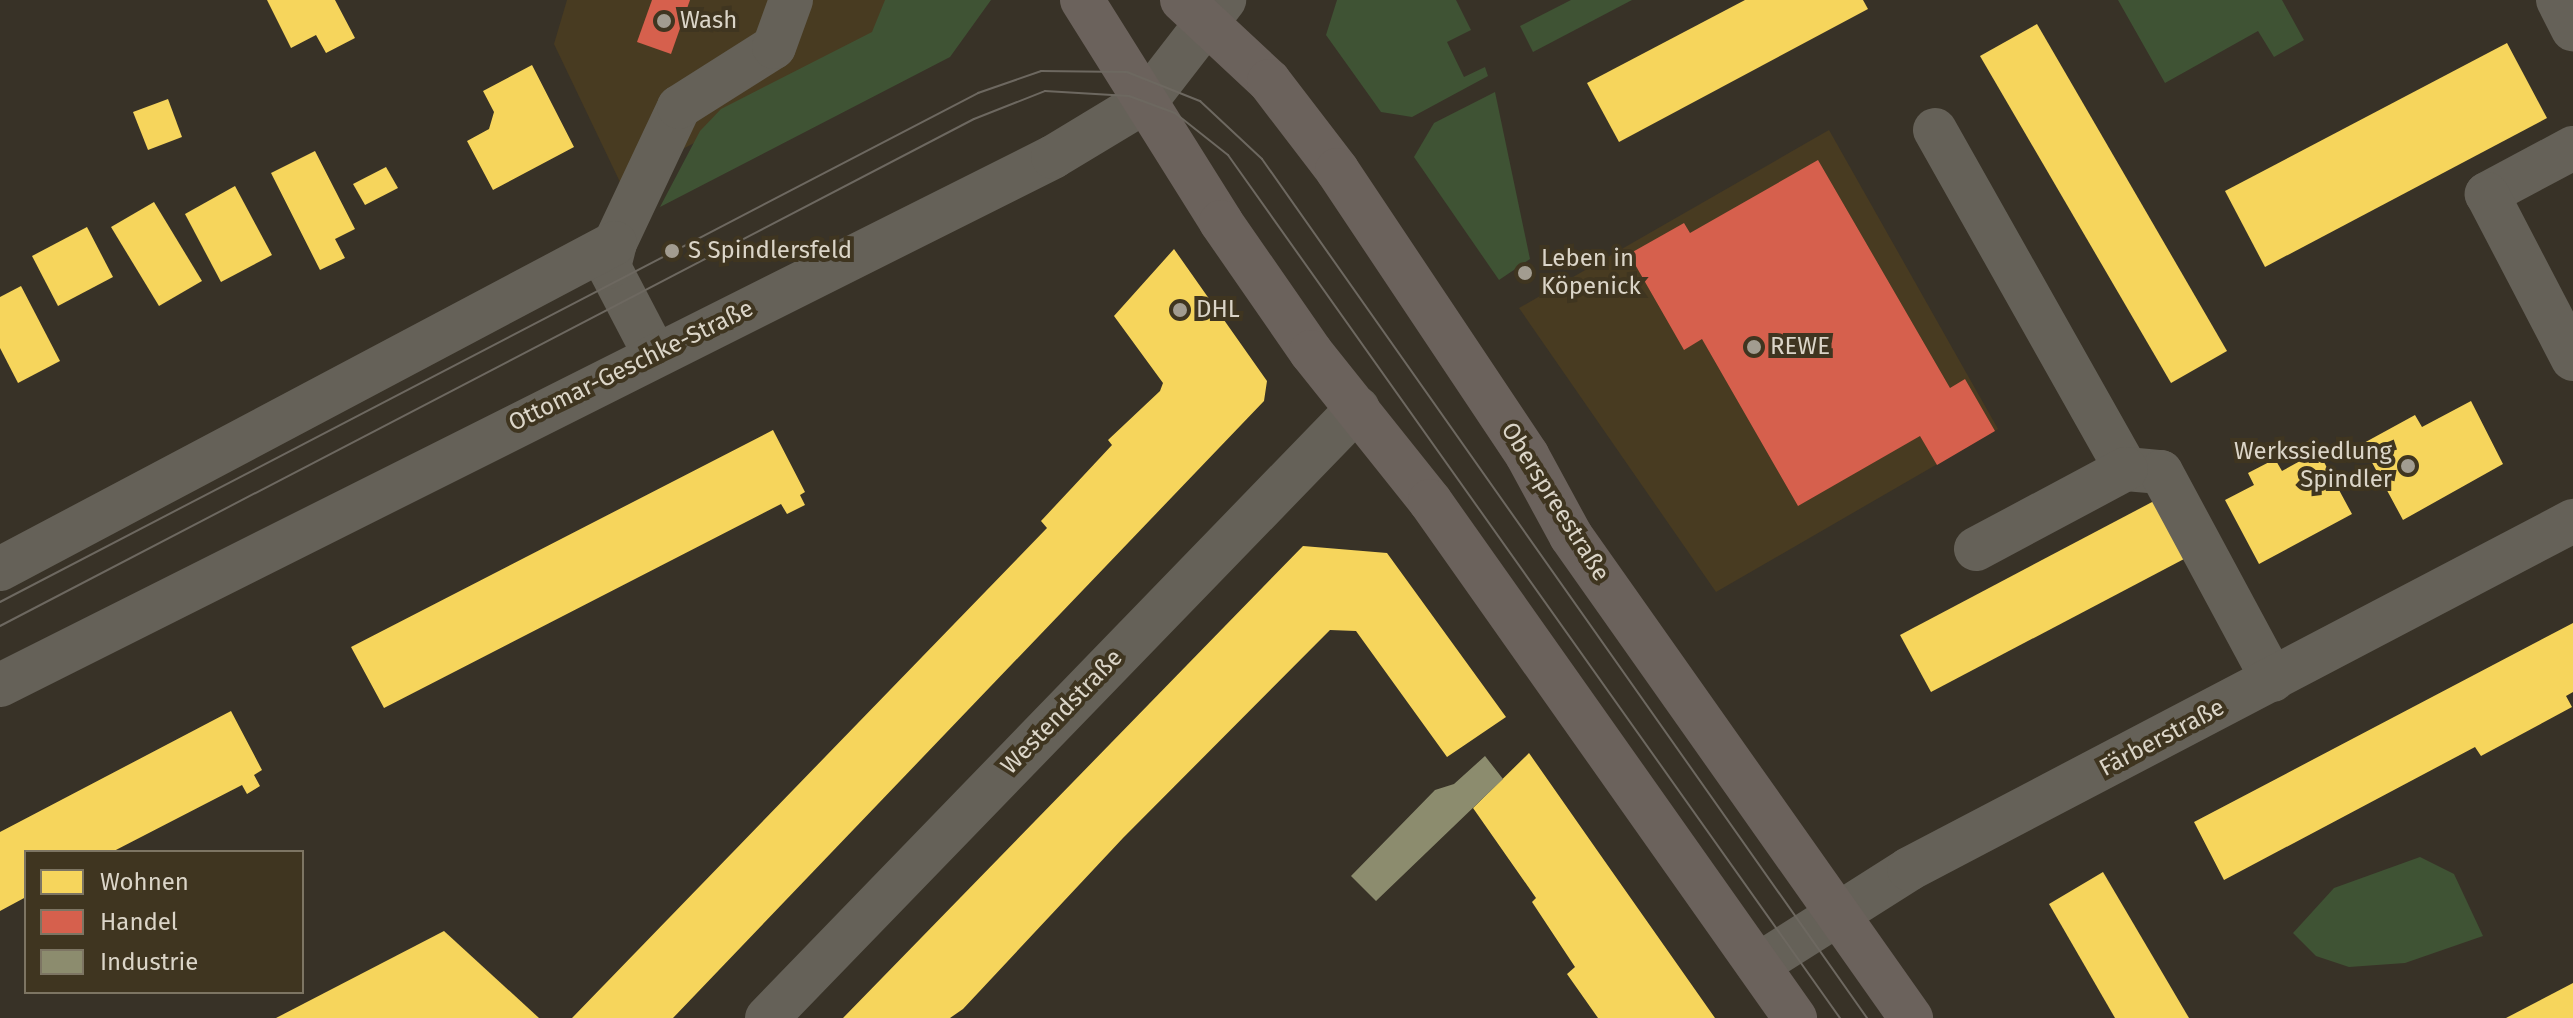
<!DOCTYPE html>
<meta charset="utf-8">
<style>
body{margin:0}
#map{position:relative;width:2573px;height:1018px;overflow:hidden;background:#383227;font-family:"Fira Sans",sans-serif}
div>[style]{position:absolute}
[style*='--x']{left:calc(var(--x)*1px);top:calc(var(--y)*1px);width:calc(var(--w)*1px);rotate:calc(var(--a)*1deg)}
.built>*{inset:0;background:#483b21}
.green>*{inset:0;background:#3f5334}
.homes>*{inset:0;background:#f6d55c}
.shops>*{inset:0;background:#d6604d}
.industry>*{inset:0;background:#8c8c6e}
.minor>*{height:44px;margin:-22px;padding:0 22px;transform-origin:22px;border-radius:22px;background:#656158}
.major>*{height:44px;margin:-22px;padding:0 22px;transform-origin:22px;border-radius:22px;background:#6b625c}
.tram>*{height:2px;margin:-1px;padding:0 1px;transform-origin:1px;border-radius:1px;background:#6d6860}
.dots>*{width:22px;height:22px;translate:-50% -50%;box-sizing:border-box;border:4px solid #3f3520;border-radius:50%}
span{translate:-50% -50%;white-space:nowrap;text-align:center;line-height:1.15;-webkit-text-stroke:8px #3f3520;paint-order:stroke}
.poi-label{font-size:24px;color:#dbd5c8}
.left{translate:0 -50%;text-align:left}
.right{translate:-100% -50%;text-align:right}
.street-label{font-size:24px;color:#dbd5c8}
.legend{position:absolute;left:24px;top:850px;width:280px;height:144px;box-sizing:border-box;background:#3f3520;border:2px solid #7d7563;margin:0;padding:10px 14px;list-style:none;font-size:24px;color:#dbd5c8}
.legend li{display:flex;align-items:center;gap:16px;height:40px}
.legend b{width:40px;border:2px solid #7d7563}
</style>
<div id="map">
<div class="built">
<div style="clip-path:polygon(567px 0,966px 0,620px 182px,554px 44px)"></div>
<div style="clip-path:polygon(1829px 130px,1998px 429px,1716px 592px,1519px 308px)"></div>
</div>
<div class="green">
<div style="clip-path:polygon(885px 0,991px 0,950px 57px,660px 207px,700px 131px,721px 109px,872px 32px)"></div>
<div style="clip-path:polygon(1337px 0,1456px 0,1471px 30px,1447px 42px,1464px 77px,1485px 67px,1488px 76px,1412px 117px,1381px 112px,1326px 35px)"></div>
<div style="clip-path:polygon(1571px 0,1632px 0,1533px 52px,1520px 26px)"></div>
<div style="clip-path:polygon(2118px 0,2282px 0,2304px 40px,2274px 57px,2258px 31px,2165px 83px)"></div>
<div style="clip-path:polygon(1495px 92px,1530px 259px,1499px 280px,1414px 157px,1434px 123px)"></div>
<div style="clip-path:polygon(2420px 857px,2454px 874px,2483px 936px,2405px 963px,2349px 967px,2316px 956px,2293px 933px,2334px 888px)"></div>
</div>
<div class="homes">
<div style="clip-path:polygon(267px 0,335px 0,355px 38px,326px 53px,316px 35px,291px 48px)"></div>
<div style="clip-path:polygon(1745px 0,1863px 0,1868px 9px,1619px 142px,1587px 83px)"></div>
<div style="clip-path:polygon(2037px 24px,2227px 351px,2171px 383px,1980px 56px)"></div>
<div style="clip-path:polygon(2507px 43px,2547px 118px,2265px 267px,2225px 191px)"></div>
<div style="clip-path:polygon(532px 65px,574px 147px,493px 190px,467px 141px,489px 129px,494px 112px,483px 91px)"></div>
<div style="clip-path:polygon(168px 99px,182px 137px,148px 150px,133px 112px)"></div>
<div style="clip-path:polygon(315px 151px,355px 229px,335px 239px,345px 258px,320px 270px,271px 173px)"></div>
<div style="clip-path:polygon(386px 167px,398px 188px,365px 205px,353px 184px)"></div>
<div style="clip-path:polygon(235px 186px,272px 255px,221px 282px,185px 214px)"></div>
<div style="clip-path:polygon(154px 202px,202px 281px,159px 306px,111px 227px)"></div>
<div style="clip-path:polygon(87px 227px,113px 277px,58px 306px,32px 256px)"></div>
<div style="clip-path:polygon(1174px 249px,1267px 381px,1264px 401px,673px 1018px,572px 1018px,1047px 528px,1041px 521px,1112px 445px,1108px 440px,1160px 391px,1163px 383px,1114px 316px)"></div>
<div style="clip-path:polygon(21px 286px,60px 361px,18px 383px,0 348px,0 297px)"></div>
<div style="clip-path:polygon(2471px 401px,2503px 464px,2403px 520px,2362px 444px,2415px 415px,2422px 427px)"></div>
<div style="clip-path:polygon(773px 430px,805px 492px,800px 495px,805px 505px,787px 514px,781px 504px,384px 708px,351px 647px)"></div>
<div style="clip-path:polygon(2318px 451px,2352px 514px,2259px 564px,2225px 500px,2254px 485px,2248px 473px,2275px 459px,2282px 471px)"></div>
<div style="clip-path:polygon(2154px 501px,2184px 559px,1931px 692px,1900px 635px)"></div>
<div style="clip-path:polygon(1303px 546px,1387px 553px,1506px 717px,1447px 757px,1356px 631px,1330px 630px,1123px 838px,963px 1009px,950px 1018px,843px 1018px)"></div>
<div style="clip-path:polygon(2573px 623px,2573px 692px,2566px 696px,2572px 707px,2481px 756px,2475px 747px,2224px 880px,2194px 822px)"></div>
<div style="clip-path:polygon(231px 711px,262px 770px,254px 775px,260px 786px,247px 794px,242px 785px,112px 852px,26px 852px,26px 897px,0 911px,0 832px)"></div>
<div style="clip-path:polygon(1529px 753px,1599px 853px,1715px 1018px,1598px 1018px,1567px 974px,1575px 967px,1532px 902px,1536px 898px,1473px 808px)"></div>
<div style="clip-path:polygon(2103px 872px,2189px 1018px,2115px 1018px,2049px 904px)"></div>
<div style="clip-path:polygon(444px 931px,539px 1018px,276px 1018px)"></div>
<div style="clip-path:polygon(2573px 983px,2573px 1018px,2506px 1018px)"></div>
</div>
<div class="shops">
<div style="clip-path:polygon(652px 0,690px 0,671px 54px,637px 42px)"></div>
<div style="clip-path:polygon(1818px 160px,1950px 388px,1965px 379px,1995px 431px,1937px 465px,1920px 436px,1798px 506px,1702px 339px,1684px 350px,1629px 254px,1684px 223px,1690px 233px)"></div>
</div>
<div class="industry">
<div style="clip-path:polygon(1485px 756px,1503px 779px,1376px 901px,1351px 876px,1435px 790px,1454px 784px)"></div>
</div>
<div class="minor">
<div style="--x:2558;--y:0;--w:33;--a:63"></div>
<div style="--x:1935;--y:130;--w:389;--a:60.6"></div>
<div style="--x:2126;--y:469;--w:35;--a:5"></div>
<div style="--x:2161;--y:472;--w:236;--a:61.7"></div>
<div style="--x:2573;--y:148;--w:98;--a:151.9"></div>
<div style="--x:2487;--y:194;--w:186;--a:62.5"></div>
<div style="--x:654;--y:353;--w:97;--a:-117.6"></div>
<div style="--x:609;--y:267;--w:25;--a:-76"></div>
<div style="--x:615;--y:243;--w:150;--a:-64.8"></div>
<div style="--x:679;--y:107;--w:112;--a:-32.3"></div>
<div style="--x:774;--y:47;--w:50;--a:-70.1"></div>
<div style="--x:1976;--y:549;--w:170;--a:-28.1"></div>
<div style="--x:0;--y:569;--w:696;--a:-27.93"></div>
<div style="--x:0;--y:685;--w:1178;--a:-26.63"></div>
<div style="--x:1053;--y:157;--w:109;--a:-31.1"></div>
<div style="--x:1146;--y:101;--w:128;--a:-52.3"></div>
<div style="--x:1758;--y:965;--w:179;--a:-32.4"></div>
<div style="--x:1909;--y:869;--w:750;--a:-27.66"></div>
<div style="--x:767;--y:1018;--w:849;--a:-45.91"></div>
</div>
<div class="major">
<div style="--x:1082;--y:0;--w:262;--a:57.9"></div>
<div style="--x:1221;--y:222;--w:158;--a:55.3"></div>
<div style="--x:1311;--y:352;--w:191;--a:51.4"></div>
<div style="--x:1430;--y:501;--w:633;--a:54.78"></div>
<div style="--x:1182;--y:0;--w:119;--a:43"></div>
<div style="--x:1269;--y:81;--w:112;--a:52.6"></div>
<div style="--x:1337;--y:170;--w:343;--a:56.3"></div>
<div style="--x:1527;--y:455;--w:92;--a:61.5"></div>
<div style="--x:1571;--y:536;--w:590;--a:54.8"></div>
</div>
<div class="tram">
<div style="--x:0;--y:602;--w:1103;--a:-27.49"></div>
<div style="--x:978;--y:93;--w:67;--a:-19.2"></div>
<div style="--x:1041;--y:71;--w:86;--a:0.7"></div>
<div style="--x:1127;--y:72;--w:79;--a:21.7"></div>
<div style="--x:1200;--y:101;--w:85;--a:43.1"></div>
<div style="--x:1262;--y:159;--w:1051;--a:54.84"></div>
<div style="--x:0;--y:626;--w:1098;--a:-27.5"></div>
<div style="--x:974;--y:119;--w:76;--a:-21.5"></div>
<div style="--x:1045;--y:91;--w:84;--a:3.4"></div>
<div style="--x:1129;--y:96;--w:49;--a:20.3"></div>
<div style="--x:1175;--y:113;--w:68;--a:38.4"></div>
<div style="--x:1228;--y:155;--w:1058;--a:54.66"></div>
</div>
<div class="dots">
<div style="left:664px;top:21px;background:#a29c90"></div>
<div style="left:672px;top:251px;background:#a29c90"></div>
<div style="left:1525px;top:273px;background:#a29c90"></div>
<div style="left:1180px;top:310px;background:#a29c90"></div>
<div style="left:1754px;top:347px;background:#a29c90"></div>
<div style="left:2408px;top:466px;background:#a29c90"></div>
</div>
<div class="poi-label">
<span class="left" style="left:680px;top:21px">Wash</span>
<span class="left" style="left:688px;top:251px">S Spindlersfeld</span>
<span class="left" style="left:1541px;top:273px">Leben in<br>Köpenick</span>
<span class="left" style="left:1196px;top:310px">DHL</span>
<span class="left" style="left:1770px;top:347px">REWE</span>
<span class="right" style="left:2392px;top:466px">Werkssiedlung<br>Spindler</span>
</div>
<div class="street-label">
<span style="left:631px;top:366px;rotate:-26deg">Ottomar-Geschke-Straße</span>
<span style="left:1555px;top:502px;rotate:58deg">Oberspreestraße</span>
<span style="left:1062px;top:712px;rotate:-46deg">Westendstraße</span>
<span style="left:2162px;top:738px;rotate:-28deg">Färberstraße</span>
</div>
<ul class="legend">
<li><b style="height:22px;background:#f6d55c"></b>Wohnen</li>
<li><b style="height:22px;background:#d6604d"></b>Handel</li>
<li><b style="height:22px;background:#8c8c6e"></b>Industrie</li>
</ul>
</div>
